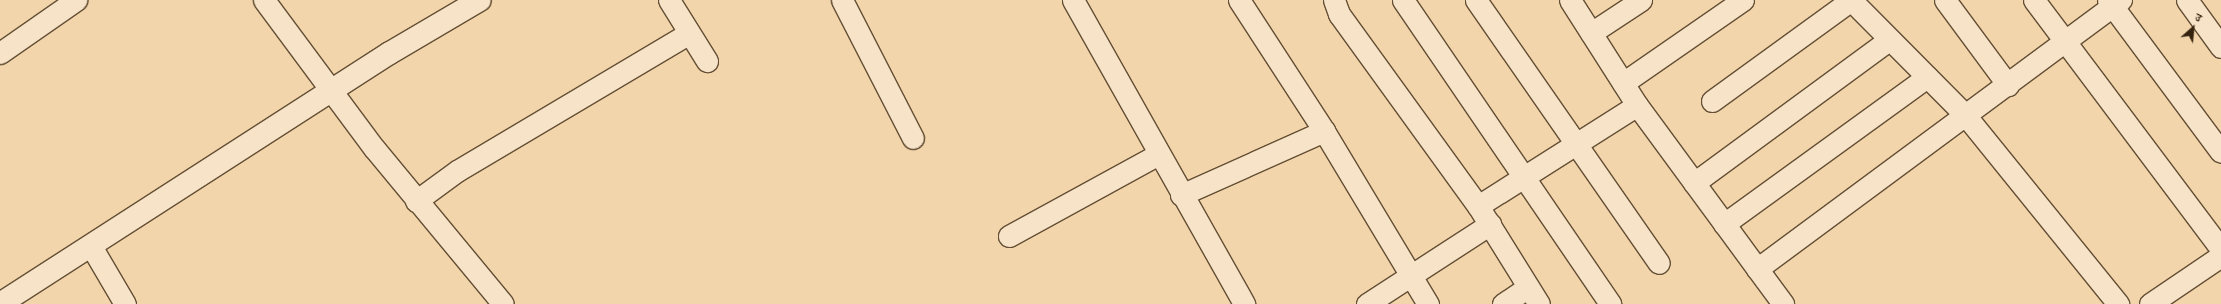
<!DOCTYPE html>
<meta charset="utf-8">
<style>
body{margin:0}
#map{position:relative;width:2221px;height:304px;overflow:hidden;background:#f3d5ab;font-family:"EB Garamond","Noto Serif Devanagari",serif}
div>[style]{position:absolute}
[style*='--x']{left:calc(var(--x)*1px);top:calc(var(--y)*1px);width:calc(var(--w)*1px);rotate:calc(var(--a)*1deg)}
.roads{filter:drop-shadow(1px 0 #644f35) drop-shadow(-1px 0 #644f35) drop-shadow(0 1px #644f35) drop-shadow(0 -1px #644f35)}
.minor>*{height:21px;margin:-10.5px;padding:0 10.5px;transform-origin:10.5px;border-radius:10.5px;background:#f7e4c8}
.tertiary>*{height:22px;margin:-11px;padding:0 11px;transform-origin:11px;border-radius:11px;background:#f7e4c8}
span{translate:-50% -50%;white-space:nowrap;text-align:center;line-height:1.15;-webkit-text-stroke:4px #f7e4c8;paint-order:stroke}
.north{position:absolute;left:2173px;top:8px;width:40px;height:40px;-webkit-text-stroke:3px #f7e4c8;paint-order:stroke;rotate:27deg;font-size:11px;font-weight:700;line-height:16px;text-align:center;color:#34220e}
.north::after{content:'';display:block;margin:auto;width:14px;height:18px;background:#34220e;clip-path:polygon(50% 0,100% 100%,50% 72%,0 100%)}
</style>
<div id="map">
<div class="roads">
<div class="minor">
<div style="--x:264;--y:0;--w:184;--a:53.4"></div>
<div style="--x:374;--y:148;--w:202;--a:50.4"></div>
<div style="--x:669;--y:0;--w:72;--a:58.1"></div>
<div style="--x:842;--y:0;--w:155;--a:62.8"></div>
<div style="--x:1073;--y:0;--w:349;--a:60.6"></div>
<div style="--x:1239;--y:0;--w:156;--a:57"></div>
<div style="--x:1324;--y:131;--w:202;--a:59"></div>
<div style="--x:1334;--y:0;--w:15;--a:70"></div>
<div style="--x:1339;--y:14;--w:237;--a:54.1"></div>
<div style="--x:1478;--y:206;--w:115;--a:58.1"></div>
<div style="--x:1403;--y:0;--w:368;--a:55.7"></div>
<div style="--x:1476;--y:0;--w:320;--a:55.2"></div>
<div style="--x:1570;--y:0;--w:125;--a:57.5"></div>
<div style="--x:1637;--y:105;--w:247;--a:53.7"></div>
<div style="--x:1851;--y:0;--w:163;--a:45.2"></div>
<div style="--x:1966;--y:116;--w:242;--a:51"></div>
<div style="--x:1945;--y:0;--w:106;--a:53.5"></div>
<div style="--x:2034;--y:0;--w:311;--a:53.1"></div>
<div style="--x:2108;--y:0;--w:189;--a:53.4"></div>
<div style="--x:2187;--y:0;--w:58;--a:54.1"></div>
<div style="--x:1591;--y:33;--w:60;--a:-33.4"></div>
<div style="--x:0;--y:53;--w:93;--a:-34.9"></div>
<div style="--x:1623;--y:83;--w:146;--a:-34.7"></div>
<div style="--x:1712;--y:101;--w:172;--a:-36"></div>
<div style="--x:1694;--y:183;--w:242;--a:-36.3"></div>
<div style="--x:1181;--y:195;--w:157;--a:-24.1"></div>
<div style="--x:416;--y:201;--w:51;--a:-36.2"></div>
<div style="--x:457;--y:171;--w:270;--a:-30.7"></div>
<div style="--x:1478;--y:206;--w:188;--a:-32.4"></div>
<div style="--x:1724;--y:224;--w:251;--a:-35.9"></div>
<div style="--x:1009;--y:236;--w:171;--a:-28.7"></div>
<div style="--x:91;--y:246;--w:67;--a:59.6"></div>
<div style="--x:1757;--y:269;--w:453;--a:-36.5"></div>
<div style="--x:1367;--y:304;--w:147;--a:-33"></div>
<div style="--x:1503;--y:304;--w:30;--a:-34"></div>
<div style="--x:2150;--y:304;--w:86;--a:-34.1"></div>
</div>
<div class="tertiary">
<div style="--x:0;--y:304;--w:464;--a:-32.8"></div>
<div style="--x:390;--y:53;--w:104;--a:-30.5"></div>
</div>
</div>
<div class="north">उ</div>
</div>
